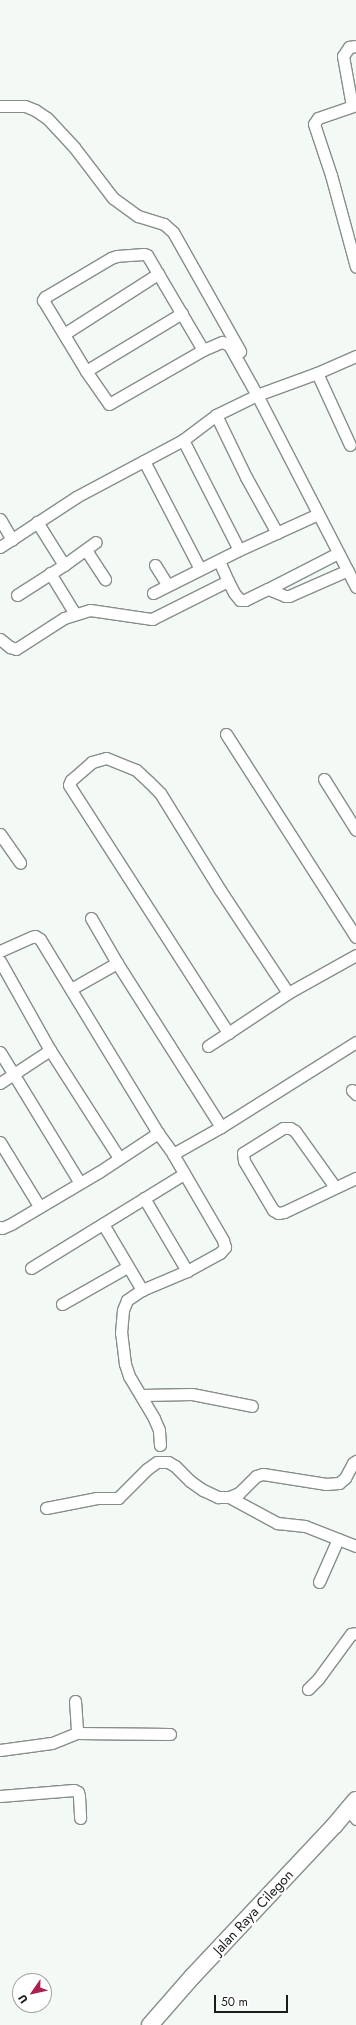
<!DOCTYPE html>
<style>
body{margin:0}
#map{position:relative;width:356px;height:2025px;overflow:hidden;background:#f3faf5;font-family:Jost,sans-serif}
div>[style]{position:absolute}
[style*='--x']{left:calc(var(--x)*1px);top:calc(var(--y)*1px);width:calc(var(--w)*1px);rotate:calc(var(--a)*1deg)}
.roads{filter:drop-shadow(1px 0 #878e8a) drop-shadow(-1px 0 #878e8a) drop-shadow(0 1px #878e8a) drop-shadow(0 -1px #878e8a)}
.minor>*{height:11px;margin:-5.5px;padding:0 5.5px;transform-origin:5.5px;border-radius:5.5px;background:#fff}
.highway>*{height:16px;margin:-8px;padding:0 8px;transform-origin:8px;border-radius:8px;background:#fff}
span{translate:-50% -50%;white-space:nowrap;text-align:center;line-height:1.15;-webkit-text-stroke:4px #fff;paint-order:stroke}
.street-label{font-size:14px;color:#191c1a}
.north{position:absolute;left:12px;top:1973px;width:40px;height:40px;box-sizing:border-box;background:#fff;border:1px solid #a3a4a3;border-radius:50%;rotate:236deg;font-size:11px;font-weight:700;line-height:16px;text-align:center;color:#191c1a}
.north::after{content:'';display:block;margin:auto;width:14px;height:18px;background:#ae1d4d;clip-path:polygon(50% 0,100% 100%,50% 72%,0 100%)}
.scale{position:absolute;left:214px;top:1995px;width:74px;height:18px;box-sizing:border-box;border:2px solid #191c1a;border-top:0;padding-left:5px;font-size:12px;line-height:14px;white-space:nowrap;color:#191c1a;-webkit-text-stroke:3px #fff;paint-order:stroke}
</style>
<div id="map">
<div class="roads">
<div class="minor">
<div style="--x:356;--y:105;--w:40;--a:161.1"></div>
<div style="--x:318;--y:118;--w:7;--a:124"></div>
<div style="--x:314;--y:124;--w:54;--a:71.6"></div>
<div style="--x:331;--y:175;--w:95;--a:74.8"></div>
<div style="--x:0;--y:106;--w:25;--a:0"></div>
<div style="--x:25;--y:106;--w:11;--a:22"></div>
<div style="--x:35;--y:110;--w:14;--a:34"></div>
<div style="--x:47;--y:118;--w:40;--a:47"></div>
<div style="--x:74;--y:147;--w:64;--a:52.6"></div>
<div style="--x:113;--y:198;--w:31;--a:36"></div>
<div style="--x:138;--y:216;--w:27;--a:17"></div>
<div style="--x:164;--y:224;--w:12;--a:42"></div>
<div style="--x:173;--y:232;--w:137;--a:60.6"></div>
<div style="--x:352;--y:106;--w:51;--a:-100.2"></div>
<div style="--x:343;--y:56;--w:11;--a:-56"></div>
<div style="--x:349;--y:47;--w:7;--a:-8"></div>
<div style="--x:64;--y:334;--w:112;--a:-32.6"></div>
<div style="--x:203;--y:350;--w:110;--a:-120.5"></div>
<div style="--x:147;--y:255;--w:3;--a:-162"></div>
<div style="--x:144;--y:254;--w:27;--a:176"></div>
<div style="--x:117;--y:256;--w:6;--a:162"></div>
<div style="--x:111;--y:258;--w:77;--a:149.4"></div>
<div style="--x:45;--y:297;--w:4;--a:124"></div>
<div style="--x:43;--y:300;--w:83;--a:58.8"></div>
<div style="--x:86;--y:371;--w:40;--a:55.1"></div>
<div style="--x:109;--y:404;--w:108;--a:-29.9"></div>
<div style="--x:203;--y:350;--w:21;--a:-23"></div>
<div style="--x:222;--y:342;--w:8;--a:23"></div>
<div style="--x:229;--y:345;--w:57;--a:60.8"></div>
<div style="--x:257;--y:395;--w:216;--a:62.7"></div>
<div style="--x:86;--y:371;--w:112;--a:-31.1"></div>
<div style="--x:317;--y:373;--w:79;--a:65.4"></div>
<div style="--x:216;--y:415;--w:69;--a:64.2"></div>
<div style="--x:246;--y:477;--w:64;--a:61"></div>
<div style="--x:183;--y:440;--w:123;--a:63"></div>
<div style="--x:144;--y:461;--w:122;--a:62.6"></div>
<div style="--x:0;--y:519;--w:24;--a:60"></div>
<div style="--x:0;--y:547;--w:91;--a:-33.3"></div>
<div style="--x:76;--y:497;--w:121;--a:-28"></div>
<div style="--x:183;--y:440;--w:41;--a:-37.1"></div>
<div style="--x:216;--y:415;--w:46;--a:-26"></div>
<div style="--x:257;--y:395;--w:64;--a:-20.1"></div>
<div style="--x:317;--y:373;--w:43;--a:-23.6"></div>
<div style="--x:86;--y:550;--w:35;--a:57"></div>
<div style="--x:219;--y:561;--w:22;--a:66"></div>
<div style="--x:64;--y:565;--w:39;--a:-36"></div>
<div style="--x:155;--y:565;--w:22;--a:58"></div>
<div style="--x:50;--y:573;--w:48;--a:58.6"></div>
<div style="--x:268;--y:589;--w:79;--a:-27.2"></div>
<div style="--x:153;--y:593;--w:96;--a:-26.6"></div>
<div style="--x:239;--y:550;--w:87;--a:-24.5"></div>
<div style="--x:17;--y:595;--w:56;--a:-32.6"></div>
<div style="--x:64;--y:565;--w:51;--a:-122.1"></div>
<div style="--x:0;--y:639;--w:13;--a:39"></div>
<div style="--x:10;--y:647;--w:6;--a:18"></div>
<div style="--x:16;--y:649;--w:57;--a:-32.9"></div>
<div style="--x:64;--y:618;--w:27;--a:-17"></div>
<div style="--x:90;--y:610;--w:63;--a:8.3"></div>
<div style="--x:152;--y:619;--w:85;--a:-26.6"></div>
<div style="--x:228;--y:581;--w:13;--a:63"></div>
<div style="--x:234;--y:593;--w:9;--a:49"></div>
<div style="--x:240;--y:600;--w:5;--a:0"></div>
<div style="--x:245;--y:600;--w:25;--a:-26"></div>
<div style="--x:268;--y:589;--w:18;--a:22"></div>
<div style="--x:285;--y:596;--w:4;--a:0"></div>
<div style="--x:289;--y:596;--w:64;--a:-23.8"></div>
<div style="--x:226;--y:734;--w:241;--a:57.4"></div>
<div style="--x:324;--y:779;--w:60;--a:57.9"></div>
<div style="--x:0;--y:834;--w:35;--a:55"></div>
<div style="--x:91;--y:918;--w:52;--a:60"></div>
<div style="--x:117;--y:963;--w:194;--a:57.6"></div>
<div style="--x:0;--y:951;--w:35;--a:-24"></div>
<div style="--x:32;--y:937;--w:3;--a:-18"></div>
<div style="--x:35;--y:936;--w:6;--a:31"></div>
<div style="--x:40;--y:939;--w:227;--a:58.7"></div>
<div style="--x:158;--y:1133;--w:26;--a:54"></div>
<div style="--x:0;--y:961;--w:102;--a:60.7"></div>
<div style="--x:50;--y:1050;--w:128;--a:57.4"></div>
<div style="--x:71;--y:989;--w:53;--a:-29.5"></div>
<div style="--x:288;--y:993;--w:123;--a:-123.4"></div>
<div style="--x:220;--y:890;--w:114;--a:-121.7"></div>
<div style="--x:160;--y:793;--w:16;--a:-135"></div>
<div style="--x:149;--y:782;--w:18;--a:-137"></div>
<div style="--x:136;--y:770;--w:32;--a:-158"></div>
<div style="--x:106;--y:758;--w:15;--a:164"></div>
<div style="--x:92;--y:762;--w:28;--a:139"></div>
<div style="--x:71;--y:780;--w:5;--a:112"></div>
<div style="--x:69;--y:785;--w:295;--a:57.3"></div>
<div style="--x:228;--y:1033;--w:72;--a:-33.7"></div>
<div style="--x:288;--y:993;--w:78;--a:-29.2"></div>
<div style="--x:208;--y:1046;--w:24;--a:-33"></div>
<div style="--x:0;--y:1052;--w:153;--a:58.6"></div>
<div style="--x:0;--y:1083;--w:60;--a:-33.4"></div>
<div style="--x:352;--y:1090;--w:6;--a:45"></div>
<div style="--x:0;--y:1142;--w:75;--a:58.6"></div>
<div style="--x:335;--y:1187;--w:69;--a:-125.5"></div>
<div style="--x:295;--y:1131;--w:6;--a:-149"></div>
<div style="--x:290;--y:1128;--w:7;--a:180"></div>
<div style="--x:283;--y:1128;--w:47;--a:148"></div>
<div style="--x:243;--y:1153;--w:8;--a:83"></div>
<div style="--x:244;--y:1161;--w:57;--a:59.4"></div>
<div style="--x:273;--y:1210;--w:6;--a:31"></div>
<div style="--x:278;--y:1213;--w:6;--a:-9"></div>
<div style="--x:284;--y:1212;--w:80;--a:-25.3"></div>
<div style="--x:144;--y:1198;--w:85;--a:59.5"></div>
<div style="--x:103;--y:1224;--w:77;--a:59.4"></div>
<div style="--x:0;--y:1227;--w:2;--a:27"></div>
<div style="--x:2;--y:1228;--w:10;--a:-24"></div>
<div style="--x:11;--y:1224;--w:102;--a:-30.6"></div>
<div style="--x:99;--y:1172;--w:71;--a:-33.5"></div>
<div style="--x:31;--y:1268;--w:180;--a:-31.6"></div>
<div style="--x:62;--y:1304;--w:75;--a:-29.6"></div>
<div style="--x:142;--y:1395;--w:50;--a:-1.1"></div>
<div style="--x:192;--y:1394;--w:61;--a:11.3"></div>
<div style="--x:160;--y:1445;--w:15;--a:-94"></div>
<div style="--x:159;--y:1430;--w:13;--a:-113"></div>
<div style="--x:154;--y:1418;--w:49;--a:-120.8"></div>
<div style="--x:129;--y:1376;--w:13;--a:-108"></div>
<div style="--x:125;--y:1364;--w:31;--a:-97"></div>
<div style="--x:121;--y:1333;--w:23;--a:-85"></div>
<div style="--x:123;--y:1310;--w:11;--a:-68"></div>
<div style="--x:127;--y:1300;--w:18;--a:-34"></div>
<div style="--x:142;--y:1290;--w:49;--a:-22.9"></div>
<div style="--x:187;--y:1271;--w:38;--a:-29"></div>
<div style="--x:220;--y:1253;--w:8;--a:-50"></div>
<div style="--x:225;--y:1247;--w:7;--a:-106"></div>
<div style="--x:223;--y:1240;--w:99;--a:-120.2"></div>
<div style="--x:173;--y:1154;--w:55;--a:-29.4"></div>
<div style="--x:221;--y:1127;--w:160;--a:-32.2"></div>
<div style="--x:229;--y:1497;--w:55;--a:28.4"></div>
<div style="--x:277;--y:1523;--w:28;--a:6"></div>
<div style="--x:305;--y:1526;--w:55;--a:21.4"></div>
<div style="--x:46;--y:1508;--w:52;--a:-11.1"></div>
<div style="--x:97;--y:1498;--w:21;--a:0"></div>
<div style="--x:118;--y:1498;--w:41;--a:-45"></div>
<div style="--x:147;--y:1469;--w:12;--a:-35"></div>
<div style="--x:157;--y:1462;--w:11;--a:0"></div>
<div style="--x:168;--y:1462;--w:8;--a:30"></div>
<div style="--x:175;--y:1466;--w:21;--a:45"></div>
<div style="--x:190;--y:1481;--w:16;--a:35"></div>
<div style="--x:203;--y:1490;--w:17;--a:25"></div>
<div style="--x:218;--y:1497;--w:11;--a:0"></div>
<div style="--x:229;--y:1497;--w:11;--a:-22"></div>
<div style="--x:239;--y:1493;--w:24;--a:-45"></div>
<div style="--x:256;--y:1476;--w:7;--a:-16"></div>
<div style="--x:263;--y:1474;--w:64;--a:9"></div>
<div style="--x:326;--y:1484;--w:13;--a:-4"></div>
<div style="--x:339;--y:1483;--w:8;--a:-40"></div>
<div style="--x:345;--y:1478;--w:17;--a:-62"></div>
<div style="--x:353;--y:1463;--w:4;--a:-34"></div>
<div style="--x:319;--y:1582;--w:47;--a:-66.2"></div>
<div style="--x:308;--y:1689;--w:14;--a:-45"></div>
<div style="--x:318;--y:1679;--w:56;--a:-53.7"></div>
<div style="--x:351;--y:1634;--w:5;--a:-11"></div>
<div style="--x:75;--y:1701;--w:32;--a:86"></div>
<div style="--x:0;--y:1750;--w:52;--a:-7.7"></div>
<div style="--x:52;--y:1743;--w:27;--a:-22"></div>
<div style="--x:77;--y:1733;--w:93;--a:0.6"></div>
<div style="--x:0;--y:1796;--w:74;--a:-4.6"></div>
<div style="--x:74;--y:1790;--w:4;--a:27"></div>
<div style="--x:78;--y:1792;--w:4;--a:76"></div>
<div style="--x:79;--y:1796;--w:22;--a:87"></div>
<div style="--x:348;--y:1809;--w:13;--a:51"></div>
</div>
<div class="highway">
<div style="--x:150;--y:2025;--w:64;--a:-48.8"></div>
<div style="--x:192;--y:1977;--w:207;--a:-46.8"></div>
<div style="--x:334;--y:1826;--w:34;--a:-50"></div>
</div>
</div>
<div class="street-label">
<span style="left:253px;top:1912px;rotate:-47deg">Jalan Raya Cilegon</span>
</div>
<div class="north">U</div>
<div class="scale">50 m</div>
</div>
